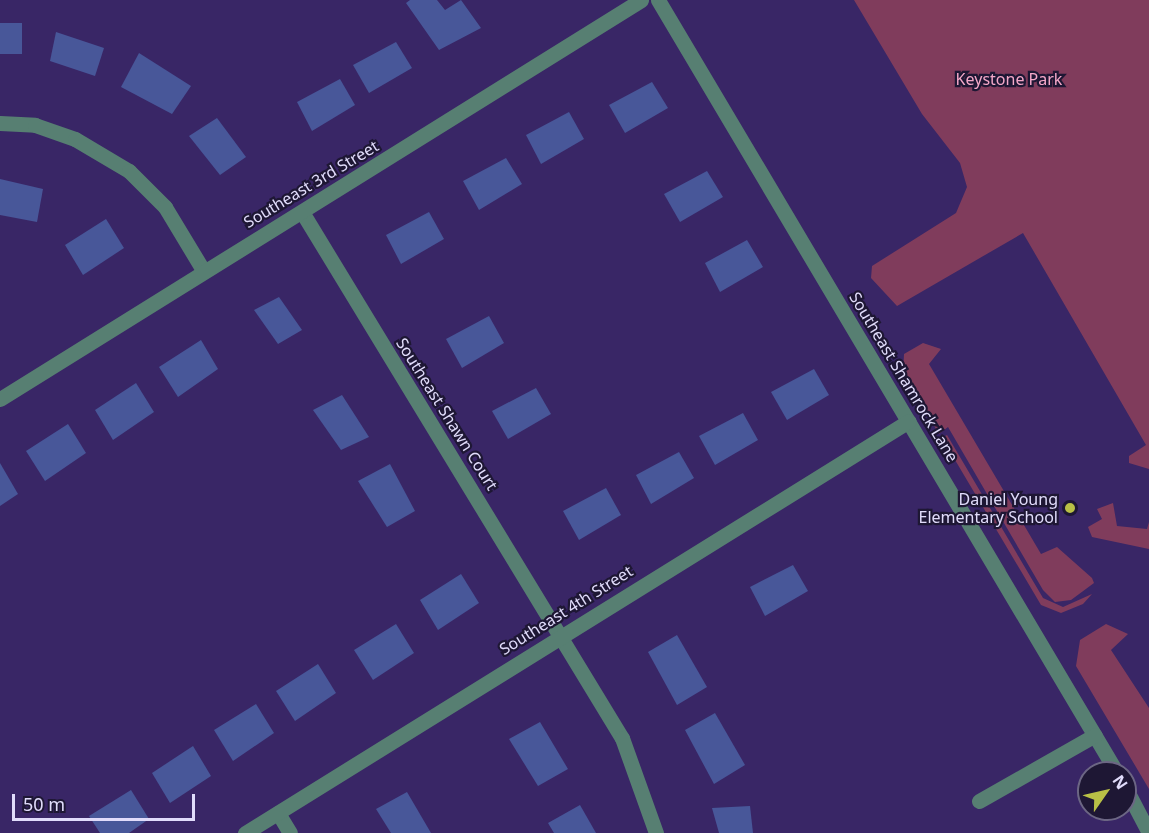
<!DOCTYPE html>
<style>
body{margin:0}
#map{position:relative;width:1149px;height:833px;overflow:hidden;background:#392666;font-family:"Noto Sans",sans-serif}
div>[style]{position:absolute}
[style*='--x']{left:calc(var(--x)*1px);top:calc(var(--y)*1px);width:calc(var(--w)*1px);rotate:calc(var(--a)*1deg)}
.green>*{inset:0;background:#803c5c}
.building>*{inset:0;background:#485799}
.minor>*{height:15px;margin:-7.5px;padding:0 7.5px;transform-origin:7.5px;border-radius:7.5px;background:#577f72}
.dots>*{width:16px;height:16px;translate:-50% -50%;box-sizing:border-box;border:3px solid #1e1734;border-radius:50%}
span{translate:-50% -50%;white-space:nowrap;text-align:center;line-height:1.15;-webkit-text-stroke:4.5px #1e1734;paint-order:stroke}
.park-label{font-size:16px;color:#f5a8c9}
.street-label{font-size:16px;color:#e1dcfb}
.poi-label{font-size:16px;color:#e1dcfb}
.right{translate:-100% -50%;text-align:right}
.north{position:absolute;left:1077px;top:761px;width:60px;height:60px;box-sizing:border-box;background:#1e1734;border:2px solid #6c6684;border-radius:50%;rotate:56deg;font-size:16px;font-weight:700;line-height:24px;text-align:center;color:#e1dcfb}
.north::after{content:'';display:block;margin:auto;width:21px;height:27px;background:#b9c046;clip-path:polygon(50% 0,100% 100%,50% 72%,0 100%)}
.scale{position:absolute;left:12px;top:794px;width:183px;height:27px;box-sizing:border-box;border:3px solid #e1dcfb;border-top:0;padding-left:8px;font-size:18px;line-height:21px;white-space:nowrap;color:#e1dcfb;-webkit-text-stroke:4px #1e1734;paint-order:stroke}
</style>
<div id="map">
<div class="green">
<div style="clip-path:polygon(854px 0,1149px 0,1149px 469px,1129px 463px,1129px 456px,1146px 445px,1023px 233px,897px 306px,871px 278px,872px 266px,956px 213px,967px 187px,960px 163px,922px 114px)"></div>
<div style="clip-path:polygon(923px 343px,941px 349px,929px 364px,1041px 554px,1057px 547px,1092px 578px,1094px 583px,1071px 600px,1055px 602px,1043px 590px,948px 427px,939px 434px,903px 374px,904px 354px)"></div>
<div style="clip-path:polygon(947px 435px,1043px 598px,1063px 607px,1092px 594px,1083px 604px,1061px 613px,1041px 605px,942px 438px)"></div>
<div style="clip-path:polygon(1113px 503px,1117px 526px,1147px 529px,1149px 522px,1149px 549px,1092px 537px,1088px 527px,1102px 519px,1097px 509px)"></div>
<div style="clip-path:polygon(1106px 624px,1128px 634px,1111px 650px,1149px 708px,1149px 789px,1076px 666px,1080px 640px)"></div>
</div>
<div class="building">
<div style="clip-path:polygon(410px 0,437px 0,445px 10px,461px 0,481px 28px,439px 50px,406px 3px)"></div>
<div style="clip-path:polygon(0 23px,22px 23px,22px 54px,0 54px)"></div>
<div style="clip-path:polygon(56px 32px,104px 48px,95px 76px,50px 61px)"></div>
<div style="clip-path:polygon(396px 42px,412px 68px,369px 93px,353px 65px)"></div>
<div style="clip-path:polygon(139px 53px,191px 86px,172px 114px,121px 87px)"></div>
<div style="clip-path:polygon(340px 79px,355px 105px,312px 131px,297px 102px)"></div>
<div style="clip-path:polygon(652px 82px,668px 108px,625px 133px,609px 105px)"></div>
<div style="clip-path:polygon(569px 112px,584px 139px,541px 164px,526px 135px)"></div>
<div style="clip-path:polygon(217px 118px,246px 157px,220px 175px,189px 136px)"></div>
<div style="clip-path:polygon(506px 158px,522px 184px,479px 210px,463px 181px)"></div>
<div style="clip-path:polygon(707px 171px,723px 197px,680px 222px,664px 194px)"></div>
<div style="clip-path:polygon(0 179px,43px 189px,37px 222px,0 215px)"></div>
<div style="clip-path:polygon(429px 212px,444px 239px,401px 264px,386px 235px)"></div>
<div style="clip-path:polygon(106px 219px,124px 248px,83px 275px,65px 245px)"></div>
<div style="clip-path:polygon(747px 240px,763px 267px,720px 292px,705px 263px)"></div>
<div style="clip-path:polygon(279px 297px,302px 330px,278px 344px,254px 310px)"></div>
<div style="clip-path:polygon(489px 316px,504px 343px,462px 368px,446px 339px)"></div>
<div style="clip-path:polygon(201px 340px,218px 369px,178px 397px,159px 367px)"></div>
<div style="clip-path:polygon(814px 369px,829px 395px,787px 420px,771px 392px)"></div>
<div style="clip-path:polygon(136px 383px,154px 412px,113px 440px,95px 410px)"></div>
<div style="clip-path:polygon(536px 388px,551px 414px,508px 439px,492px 411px)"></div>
<div style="clip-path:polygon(342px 395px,369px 437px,341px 450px,313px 410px)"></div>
<div style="clip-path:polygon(743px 413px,758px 440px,715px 465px,699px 436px)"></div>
<div style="clip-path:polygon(68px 424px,86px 453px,45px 481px,26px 451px)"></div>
<div style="clip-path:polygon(679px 452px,694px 478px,651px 504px,636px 475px)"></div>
<div style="clip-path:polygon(0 463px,18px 494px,0 506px)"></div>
<div style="clip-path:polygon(390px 464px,415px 511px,387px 527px,358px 481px)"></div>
<div style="clip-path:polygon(606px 488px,621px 515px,579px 540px,563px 511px)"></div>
<div style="clip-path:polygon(793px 565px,808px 591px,765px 616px,750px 587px)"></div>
<div style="clip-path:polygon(461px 574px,479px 603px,438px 630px,420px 600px)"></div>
<div style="clip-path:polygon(396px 624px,414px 653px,373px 680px,354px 650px)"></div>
<div style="clip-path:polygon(677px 635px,707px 687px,677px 705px,648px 652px)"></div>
<div style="clip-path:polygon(318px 664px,336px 693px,295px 721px,276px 691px)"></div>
<div style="clip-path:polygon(256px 704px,274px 733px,233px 761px,214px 730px)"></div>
<div style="clip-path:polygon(715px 713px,745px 765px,714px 784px,685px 730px)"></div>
<div style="clip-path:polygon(540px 722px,568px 769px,538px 786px,509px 739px)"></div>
<div style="clip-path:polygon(193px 746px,211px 776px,170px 803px,152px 773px)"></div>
<div style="clip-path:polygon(131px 790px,149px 819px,129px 833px,100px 833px,89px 816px)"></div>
<div style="clip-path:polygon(407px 792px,431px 833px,391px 833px,376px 809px)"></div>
<div style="clip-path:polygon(580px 805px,596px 833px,554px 833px,548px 823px)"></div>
<div style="clip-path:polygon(750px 806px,753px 833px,719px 833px,712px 808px)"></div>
</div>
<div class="minor">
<div style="--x:658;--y:0;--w:899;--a:59.3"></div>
<div style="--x:0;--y:123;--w:35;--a:3"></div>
<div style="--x:35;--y:125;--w:42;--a:19.3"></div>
<div style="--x:75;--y:139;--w:63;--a:30.7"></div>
<div style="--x:129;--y:171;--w:51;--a:45"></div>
<div style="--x:165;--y:207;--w:74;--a:58.9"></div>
<div style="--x:302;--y:212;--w:616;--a:58.69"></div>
<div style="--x:622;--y:738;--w:101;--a:70.3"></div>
<div style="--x:0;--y:399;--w:755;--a:-31.9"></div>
<div style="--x:1125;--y:787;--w:52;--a:62.4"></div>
<div style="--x:979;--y:801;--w:133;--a:-29.6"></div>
<div style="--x:278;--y:813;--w:23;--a:59"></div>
<div style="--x:245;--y:833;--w:781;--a:-31.82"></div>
</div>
<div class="dots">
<div style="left:1070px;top:508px;background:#b9c046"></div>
</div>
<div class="park-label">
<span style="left:1009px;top:79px">Keystone Park</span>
</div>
<div class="street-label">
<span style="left:311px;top:184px;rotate:-31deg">Southeast 3rd Street</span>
<span style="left:904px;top:377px;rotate:59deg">Southeast Shamrock Lane</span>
<span style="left:447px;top:414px;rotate:58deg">Southeast Shawn Court</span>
<span style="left:566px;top:610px;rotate:-32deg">Southeast 4th Street</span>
</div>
<div class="poi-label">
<span class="right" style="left:1058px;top:508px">Daniel Young<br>Elementary School</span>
</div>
<div class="north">N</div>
<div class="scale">50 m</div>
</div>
